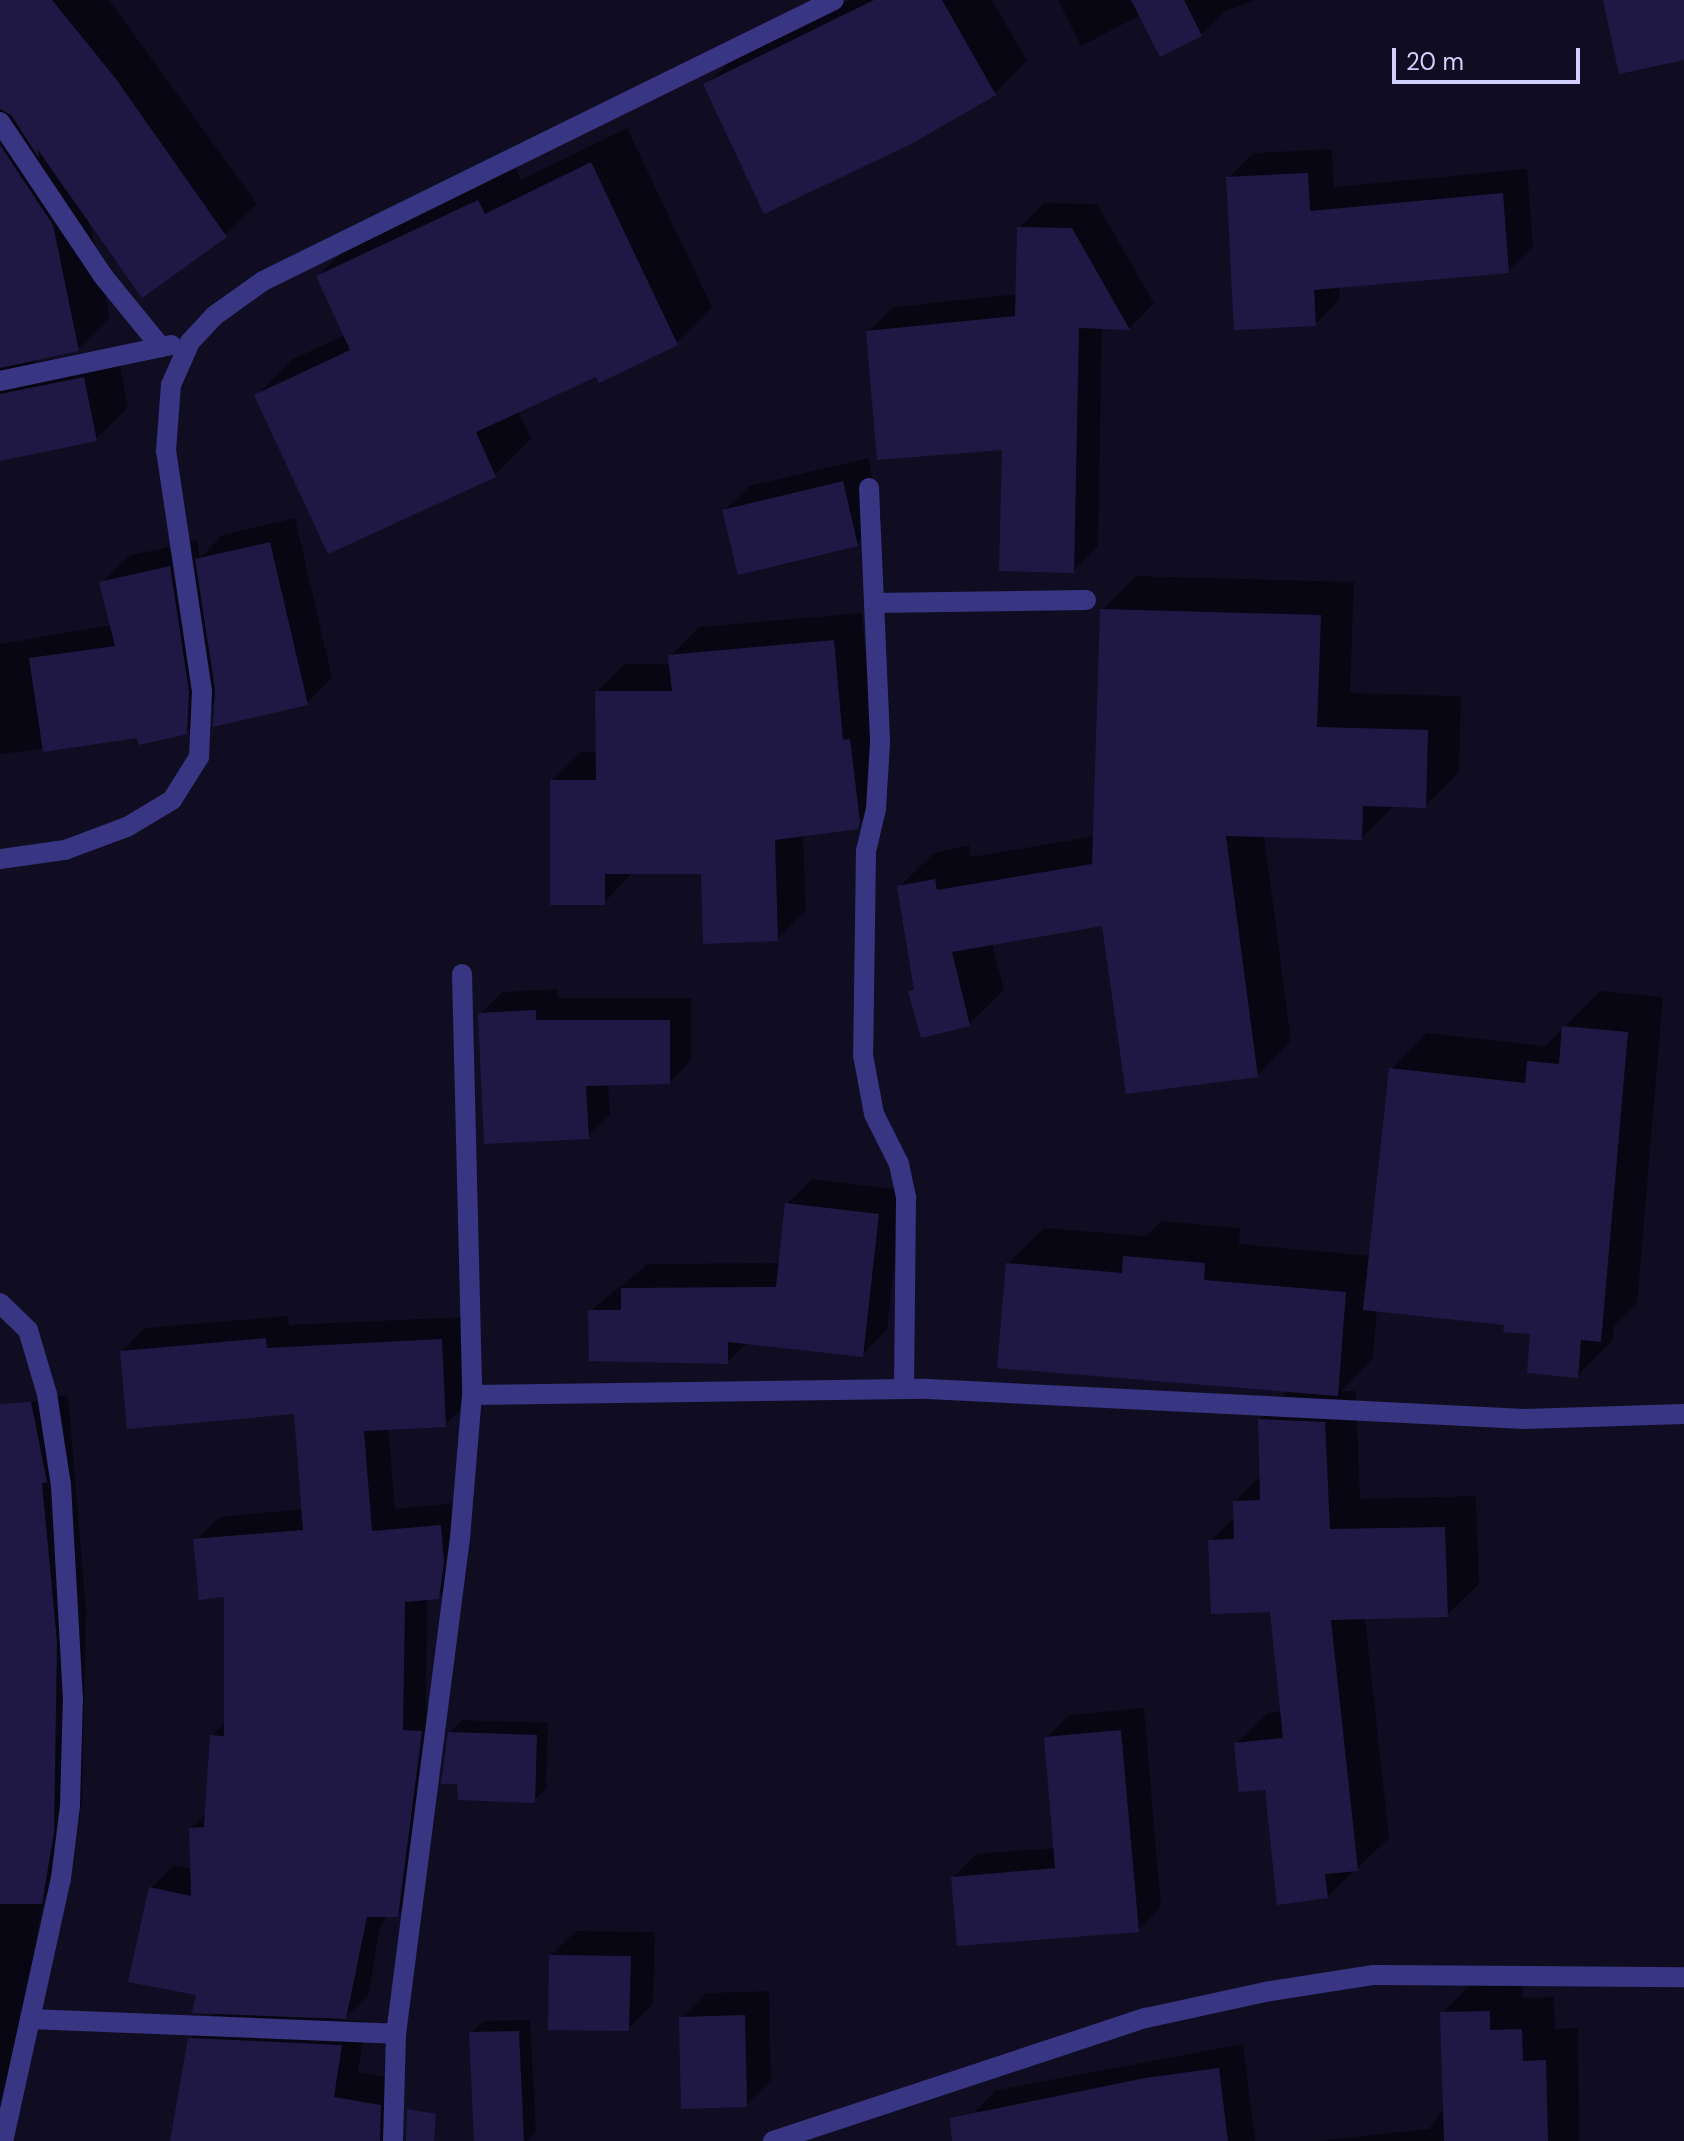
<!DOCTYPE html>
<style>
body{margin:0}
#map{position:relative;width:1684px;height:2141px;overflow:hidden;background:#100d23;font-family:"DM Sans",sans-serif}
div>[style]{position:absolute}
[style*='--x']{left:calc(var(--x)*1px);top:calc(var(--y)*1px);width:calc(var(--w)*1px);rotate:calc(var(--a)*1deg)}
.shadow>*{inset:0;background:#0007}
.building>*{inset:0;background:#201844}
.street>*{height:20px;margin:-10px;padding:0 10px;transform-origin:10px;border-radius:10px;background:#383683}
span{translate:-50% -50%;white-space:nowrap;text-align:center;line-height:1.15;-webkit-text-stroke:6px #100d23;paint-order:stroke}
.scale{position:absolute;left:1392px;top:48px;width:188px;height:36px;box-sizing:border-box;border:4px solid #d3cfff;border-top:0;padding-left:10px;font-size:24px;line-height:28px;white-space:nowrap;color:#d3cfff;-webkit-text-stroke:6px #100d23;paint-order:stroke}
</style>
<div id="map">
<div class="shadow">
<div style="clip-path:polygon(0 0,109px 0,257px 204px,225px 236px,90px 223px,110px 317px,78px 349px,30px 359px,35px 363px,116px 346px,128px 407px,96px 439px,0 459px)"></div>
<div style="clip-path:polygon(849px 0,992px 0,1027px 61px,995px 93px,906px 145px,706px 85px,738px 53px)"></div>
<div style="clip-path:polygon(1058px 0,1255px 0,1224px 12px,1201px 35px,1141px 15px,1081px 46px)"></div>
<div style="clip-path:polygon(627px 128px,712px 307px,676px 343px,518px 411px,531px 439px,495px 475px,257px 395px,293px 359px,345px 335px,318px 276px,354px 240px,514px 165px,521px 180px)"></div>
<div style="clip-path:polygon(1332px 149px,1334px 187px,1527px 169px,1533px 246px,1508px 271px,1339px 286px,1340px 299px,1315px 324px,1228px 178px,1253px 153px)"></div>
<div style="clip-path:polygon(1044px 203px,1097px 204px,1154px 303px,1130px 328px,1102px 327px,1098px 546px,1073px 571px,1004px 448px,868px 332px,893px 307px,1018px 294px,1019px 228px)"></div>
<div style="clip-path:polygon(868px 458px,882px 519px,857px 544px,724px 511px,749px 486px)"></div>
<div style="clip-path:polygon(295px 518px,332px 678px,307px 703px,216px 701px,186px 732px,0 754px,0 644px,111px 625px,101px 583px,129px 556px,197px 540px,200px 558px,222px 535px)"></div>
<div style="clip-path:polygon(1136px 576px,1354px 582px,1350px 693px,1461px 696px,1459px 772px,1425px 806px,1395px 805px,1362px 838px,1264px 835px,1291px 1041px,1257px 1075px,1104px 924px,992px 943px,1004px 990px,969px 1024px,911px 992px,916px 987px,899px 887px,934px 853px,969px 845px,971px 857px,1095px 836px,1102px 610px)"></div>
<div style="clip-path:polygon(862px 613px,871px 713px,878px 712px,888px 791px,857px 827px,803px 834px,806px 911px,777px 939px,703px 872px,633px 872px,604px 903px,552px 781px,581px 752px,598px 752px,597px 692px,625px 664px,671px 664px,670px 656px,699px 627px)"></div>
<div style="clip-path:polygon(557px 989px,558px 998px,691px 998px,691px 1060px,670px 1082px,608px 1083px,610px 1115px,588px 1137px,480px 1014px,502px 992px)"></div>
<div style="clip-path:polygon(1600px 991px,1663px 997px,1637px 1304px,1614px 1327px,1613px 1340px,1577px 1376px,1532px 1332px,1506px 1323px,1377px 1309px,1373px 1358px,1341px 1391px,1356px 1391px,1360px 1499px,1476px 1496px,1479px 1584px,1447px 1615px,1365px 1618px,1389px 1838px,1327px 1897px,1236px 1744px,1268px 1713px,1282px 1711px,1272px 1610px,1210px 1541px,1236px 1516px,1235px 1501px,1262px 1475px,1260px 1419px,1289px 1390px,1007px 1264px,1044px 1228px,1146px 1236px,1161px 1221px,1240px 1228px,1239px 1244px,1371px 1256px,1391px 1069px,1427px 1033px,1545px 1046px)"></div>
<div style="clip-path:polygon(812px 1179px,903px 1190px,887px 1330px,862px 1355px,748px 1342px,728px 1362px,590px 1311px,648px 1264px,780px 1263px,787px 1204px)"></div>
<div style="clip-path:polygon(288px 1316px,289px 1325px,464px 1317px,468px 1402px,445px 1425px,388px 1427px,395px 1509px,463px 1502px,461px 1574px,438px 1597px,427px 1598px,426px 1708px,444px 1708px,420px 1892px,397px 1915px,387px 1915px,379px 1931px,369px 1994px,343px 2020px,366px 2021px,358px 2072px,403px 2080px,393px 2141px,172px 2141px,190px 2039px,217px 2012px,198px 1993px,151px 1888px,174px 1865px,192px 1869px,191px 1828px,207px 1813px,212px 1736px,226px 1721px,226px 1595px,196px 1540px,219px 1517px,304px 1509px,296px 1412px,122px 1351px,145px 1328px)"></div>
<div style="clip-path:polygon(68px 1395px,86px 1611px,82px 1801px,71px 1872px,44px 1898px,0 2141px,0 1408px)"></div>
<div style="clip-path:polygon(1144px 1708px,1161px 1907px,1138px 1930px,953px 1877px,976px 1854px,1056px 1848px,1046px 1738px,1069px 1715px)"></div>
<div style="clip-path:polygon(462px 1720px,548px 1723px,546px 1788px,534px 1801px,450px 1733px)"></div>
<div style="clip-path:polygon(576px 1931px,655px 1932px,653px 2004px,628px 2029px,551px 1955px)"></div>
<div style="clip-path:polygon(1522px 1979px,1522px 1998px,1554px 1997px,1555px 2029px,1578px 2028px,1579px 2141px,1316px 2141px,1429px 2129px,1445px 2107px,1442px 2013px,1475px 1980px)"></div>
<div style="clip-path:polygon(769px 1991px,771px 2080px,746px 2105px,681px 2018px,706px 1993px)"></div>
<div style="clip-path:polygon(530px 2020px,536px 2132px,527px 2141px,476px 2141px,471px 2033px,483px 2021px)"></div>
<div style="clip-path:polygon(1243px 2044px,1255px 2141px,977px 2141px,972px 2115px,996px 2090px)"></div>
</div>
<div class="building">
<div style="clip-path:polygon(0 0,52px 0,116px 79px,227px 237px,142px 298px,38px 150px,39px 158px,11px 115px,0 109px)"></div>
<div style="clip-path:polygon(874px 0,942px 0,996px 95px,911px 144px,764px 214px,703px 84px)"></div>
<div style="clip-path:polygon(1131px 0,1184px 0,1202px 36px,1160px 57px)"></div>
<div style="clip-path:polygon(1603px 0,1684px 0,1684px 60px,1619px 74px)"></div>
<div style="clip-path:polygon(0 145px,53px 225px,79px 351px,0 368px)"></div>
<div style="clip-path:polygon(591px 162px,678px 345px,599px 383px,596px 377px,476px 432px,496px 477px,328px 554px,254px 395px,350px 350px,316px 276px,478px 200px,485px 214px)"></div>
<div style="clip-path:polygon(1308px 173px,1310px 211px,1503px 193px,1509px 273px,1314px 290px,1316px 326px,1234px 330px,1226px 177px)"></div>
<div style="clip-path:polygon(1017px 227px,1072px 228px,1130px 330px,1079px 328px,1074px 573px,999px 571px,1002px 450px,877px 460px,866px 331px,1015px 316px)"></div>
<div style="clip-path:polygon(84px 377px,97px 441px,0 461px,0 394px)"></div>
<div style="clip-path:polygon(843px 481px,858px 546px,738px 575px,722px 510px)"></div>
<div style="clip-path:polygon(270px 542px,308px 705px,213px 727px,215px 689px,195px 559px)"></div>
<div style="clip-path:polygon(170px 566px,189px 692px,187px 734px,139px 745px,137px 738px,43px 752px,29px 658px,115px 646px,99px 582px)"></div>
<div style="clip-path:polygon(1100px 609px,1321px 615px,1317px 727px,1428px 730px,1426px 808px,1363px 806px,1362px 840px,1226px 836px,1258px 1077px,1126px 1094px,1102px 926px,952px 952px,970px 1026px,921px 1038px,908px 991px,914px 990px,897px 886px,935px 879px,937px 890px,1092px 864px)"></div>
<div style="clip-path:polygon(834px 640px,843px 740px,850px 739px,860px 821px,858px 829px,775px 840px,778px 941px,703px 944px,701px 874px,605px 874px,605px 905px,550px 905px,550px 780px,596px 780px,595px 691px,672px 691px,668px 655px)"></div>
<div style="clip-path:polygon(536px 1010px,536px 1020px,670px 1020px,670px 1084px,586px 1086px,589px 1139px,484px 1144px,478px 1013px)"></div>
<div style="clip-path:polygon(1562px 1026px,1628px 1032px,1601px 1342px,1581px 1340px,1578px 1378px,1527px 1373px,1530px 1334px,1503px 1332px,1504px 1325px,1363px 1310px,1389px 1068px,1525px 1083px,1527px 1061px,1559px 1064px)"></div>
<div style="clip-path:polygon(785px 1203px,879px 1214px,863px 1357px,728px 1342px,728px 1364px,589px 1361px,588px 1310px,621px 1310px,621px 1288px,776px 1287px)"></div>
<div style="clip-path:polygon(1123px 1256px,1205px 1263px,1204px 1280px,1346px 1292px,1338px 1396px,997px 1368px,1006px 1263px,1122px 1273px)"></div>
<div style="clip-path:polygon(266px 1338px,267px 1348px,442px 1339px,446px 1427px,364px 1431px,372px 1531px,441px 1525px,444px 1562px,439px 1599px,405px 1602px,403px 1730px,422px 1731px,398px 1917px,367px 1917px,346px 2019px,192px 2013px,196px 1995px,128px 1982px,149px 1887px,191px 1896px,189px 1828px,204px 1827px,210px 1735px,224px 1736px,224px 1597px,199px 1600px,193px 1539px,303px 1530px,294px 1414px,127px 1429px,120px 1351px)"></div>
<div style="clip-path:polygon(31px 1402px,47px 1482px,42px 1483px,57px 1642px,54px 1832px,42px 1904px,0 1904px,0 1404px)"></div>
<div style="clip-path:polygon(1258px 1419px,1325px 1422px,1330px 1529px,1445px 1527px,1448px 1617px,1331px 1620px,1358px 1871px,1325px 1874px,1328px 1898px,1277px 1905px,1265px 1790px,1239px 1792px,1234px 1743px,1283px 1738px,1270px 1612px,1211px 1614px,1208px 1540px,1234px 1539px,1233px 1501px,1260px 1500px)"></div>
<div style="clip-path:polygon(1121px 1730px,1139px 1932px,957px 1946px,951px 1877px,1055px 1868px,1044px 1737px)"></div>
<div style="clip-path:polygon(448px 1732px,537px 1735px,535px 1803px,458px 1800px,457px 1784px,441px 1784px)"></div>
<div style="clip-path:polygon(549px 1955px,631px 1956px,629px 2031px,548px 2030px)"></div>
<div style="clip-path:polygon(1490px 2011px,1490px 2030px,1522px 2029px,1523px 2061px,1546px 2060px,1548px 2141px,1444px 2141px,1440px 2012px)"></div>
<div style="clip-path:polygon(745px 2015px,747px 2107px,681px 2109px,679px 2017px)"></div>
<div style="clip-path:polygon(519px 2031px,524px 2141px,474px 2141px,469px 2032px)"></div>
<div style="clip-path:polygon(188px 2038px,342px 2045px,334px 2097px,381px 2105px,380px 2141px,170px 2141px)"></div>
<div style="clip-path:polygon(1219px 2068px,1228px 2141px,952px 2141px,950px 2118px,1145px 2078px)"></div>
<div style="clip-path:polygon(407px 2109px,436px 2114px,434px 2141px,406px 2141px)"></div>
</div>
<div class="street">
<div style="--x:0;--y:122;--w:185;--a:56.2"></div>
<div style="--x:103;--y:276;--w:92;--a:50.8"></div>
<div style="--x:0;--y:381;--w:175;--a:-11.9"></div>
<div style="--x:869;--y:488;--w:255;--a:87.5"></div>
<div style="--x:880;--y:743;--w:66;--a:93.5"></div>
<div style="--x:876;--y:809;--w:43;--a:103.4"></div>
<div style="--x:866;--y:851;--w:204;--a:90.8"></div>
<div style="--x:863;--y:1055;--w:60;--a:79.4"></div>
<div style="--x:874;--y:1114;--w:56;--a:63.4"></div>
<div style="--x:899;--y:1164;--w:35;--a:78"></div>
<div style="--x:906;--y:1198;--w:191;--a:90.6"></div>
<div style="--x:874;--y:603;--w:212;--a:-0.8"></div>
<div style="--x:0;--y:859;--w:66;--a:-7.9"></div>
<div style="--x:65;--y:850;--w:66;--a:-20.4"></div>
<div style="--x:127;--y:827;--w:52;--a:-31"></div>
<div style="--x:172;--y:800;--w:51;--a:-57.9"></div>
<div style="--x:199;--y:757;--w:66;--a:-87.4"></div>
<div style="--x:202;--y:691;--w:243;--a:-98.5"></div>
<div style="--x:166;--y:451;--w:66;--a:-85.7"></div>
<div style="--x:171;--y:385;--w:47;--a:-66.2"></div>
<div style="--x:190;--y:342;--w:35;--a:-47"></div>
<div style="--x:214;--y:316;--w:60;--a:-35.5"></div>
<div style="--x:263;--y:281;--w:636;--a:-26.2"></div>
<div style="--x:462;--y:974;--w:421;--a:88.6"></div>
<div style="--x:0;--y:1303;--w:39;--a:44"></div>
<div style="--x:28;--y:1330;--w:67;--a:73.5"></div>
<div style="--x:47;--y:1394;--w:92;--a:81.3"></div>
<div style="--x:61;--y:1485;--w:212;--a:86.8"></div>
<div style="--x:73;--y:1697;--w:109;--a:91.6"></div>
<div style="--x:70;--y:1806;--w:73;--a:97.1"></div>
<div style="--x:61;--y:1878;--w:269;--a:102.4"></div>
<div style="--x:30;--y:2019;--w:366;--a:2.3"></div>
<div style="--x:396;--y:2034;--w:107;--a:91.6"></div>
<div style="--x:396;--y:2034;--w:500;--a:-82.65"></div>
<div style="--x:460;--y:1538;--w:144;--a:-85.2"></div>
<div style="--x:472;--y:1395;--w:456;--a:-0.8"></div>
<div style="--x:928;--y:1389;--w:597;--a:2.88"></div>
<div style="--x:1524;--y:1419;--w:160;--a:-1.8"></div>
<div style="--x:773;--y:2141;--w:393;--a:-18.3"></div>
<div style="--x:1146;--y:2018;--w:122;--a:-12.3"></div>
<div style="--x:1265;--y:1992;--w:110;--a:-8.9"></div>
<div style="--x:1374;--y:1975;--w:310;--a:0.4"></div>
</div>
<div class="scale">20 m</div>
</div>
